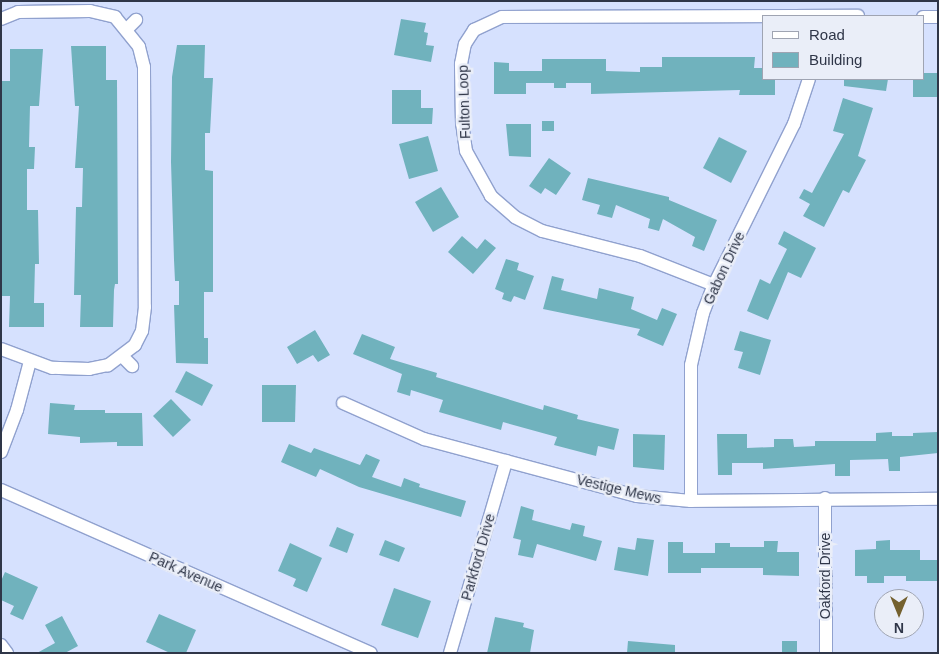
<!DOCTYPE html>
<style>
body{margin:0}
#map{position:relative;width:939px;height:654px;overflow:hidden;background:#d6e1fe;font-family:Arial,sans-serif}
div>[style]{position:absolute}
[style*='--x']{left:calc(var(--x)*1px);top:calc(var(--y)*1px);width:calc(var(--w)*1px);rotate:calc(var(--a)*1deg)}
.building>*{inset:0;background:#70b2bd}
.roads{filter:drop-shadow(1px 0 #90a1ce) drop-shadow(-1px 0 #90a1ce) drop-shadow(0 1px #90a1ce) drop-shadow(0 -1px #90a1ce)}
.minor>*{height:12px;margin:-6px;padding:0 6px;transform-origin:6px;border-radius:6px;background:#fff}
span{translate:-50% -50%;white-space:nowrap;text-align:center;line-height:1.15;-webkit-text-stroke:5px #eaeef8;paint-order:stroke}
.street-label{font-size:14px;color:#2f3648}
.frame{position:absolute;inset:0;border:2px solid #2f3648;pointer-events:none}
.legend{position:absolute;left:762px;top:15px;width:162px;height:65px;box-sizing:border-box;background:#eaeef8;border:1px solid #9fa4b2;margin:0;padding:6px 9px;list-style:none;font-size:15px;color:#2f3648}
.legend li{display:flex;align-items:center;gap:10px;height:25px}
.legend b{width:25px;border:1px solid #9fa4b2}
.north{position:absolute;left:874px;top:589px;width:50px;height:50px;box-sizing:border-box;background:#eaeef8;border:1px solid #9fa4b2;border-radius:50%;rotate:180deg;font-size:14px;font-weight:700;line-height:20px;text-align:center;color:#2f3648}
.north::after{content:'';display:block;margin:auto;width:18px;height:22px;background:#74612f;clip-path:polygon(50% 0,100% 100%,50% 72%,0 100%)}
</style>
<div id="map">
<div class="building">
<div style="clip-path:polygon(401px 19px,426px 23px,424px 32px,428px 33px,426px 45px,434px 46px,431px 62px,394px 55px)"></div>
<div style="clip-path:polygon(177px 45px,205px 45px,204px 78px,213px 78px,210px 133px,205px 133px,205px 170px,213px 171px,213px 292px,204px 292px,204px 338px,208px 338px,208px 364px,176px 363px,174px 305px,179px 305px,179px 281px,175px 281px,174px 260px,171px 162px,172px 77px)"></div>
<div style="clip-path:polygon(71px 46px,106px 46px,106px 80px,117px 80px,118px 284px,115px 284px,114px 290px,113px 327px,80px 327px,81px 295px,74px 295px,76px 207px,82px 207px,83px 168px,75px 168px,79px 106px,75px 106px)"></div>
<div style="clip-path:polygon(10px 49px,43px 49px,39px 106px,30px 106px,29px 147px,35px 147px,34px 169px,27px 169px,27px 210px,38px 210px,39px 264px,35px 264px,34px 303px,44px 303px,44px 327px,9px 327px,10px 296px,1px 296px,1px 81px,10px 81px)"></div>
<div style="clip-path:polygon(662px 57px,755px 57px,754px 68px,763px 68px,763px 79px,775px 79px,775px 95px,739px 95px,740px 90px,591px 94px,591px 83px,566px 83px,566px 88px,554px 88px,554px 83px,526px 83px,526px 94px,494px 94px,494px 62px,509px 63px,509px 71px,542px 71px,542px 59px,606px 59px,606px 71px,640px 72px,640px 67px,662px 67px)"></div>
<div style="clip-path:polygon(923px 73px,938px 73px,938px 97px,913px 97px,913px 79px,923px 79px)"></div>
<div style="clip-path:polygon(844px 79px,888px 79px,886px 91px,844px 86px)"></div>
<div style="clip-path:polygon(392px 90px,421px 90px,421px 108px,433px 108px,432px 124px,392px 124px)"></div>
<div style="clip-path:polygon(843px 98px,873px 108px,858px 156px,866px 160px,849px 193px,843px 190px,824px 227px,803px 216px,810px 204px,799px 198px,804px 189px,812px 193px,844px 134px,833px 131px)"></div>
<div style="clip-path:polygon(542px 121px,554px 121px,554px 131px,542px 131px)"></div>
<div style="clip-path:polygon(506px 124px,531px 124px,531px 157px,509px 156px)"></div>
<div style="clip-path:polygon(428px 136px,438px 171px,409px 179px,399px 144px)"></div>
<div style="clip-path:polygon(719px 137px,747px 151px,731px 183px,703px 168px)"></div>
<div style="clip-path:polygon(549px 158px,571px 173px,556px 195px,545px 188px,541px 194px,529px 186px)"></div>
<div style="clip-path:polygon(588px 178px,669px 197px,669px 200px,717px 220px,704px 251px,692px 246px,695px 237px,663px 219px,659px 231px,648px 228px,650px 219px,616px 205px,612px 218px,597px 214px,600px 205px,582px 200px)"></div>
<div style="clip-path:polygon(441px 187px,459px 217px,433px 232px,415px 202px)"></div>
<div style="clip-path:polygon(784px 231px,816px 248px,801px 278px,788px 272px,768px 320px,747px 311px,760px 279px,770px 284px,787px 249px,778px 244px)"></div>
<div style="clip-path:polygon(462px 236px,477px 249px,485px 239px,496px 248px,473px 274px,448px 252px)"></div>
<div style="clip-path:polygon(506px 259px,519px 263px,517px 270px,534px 276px,525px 300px,514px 296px,511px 302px,502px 299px,504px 293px,495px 289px)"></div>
<div style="clip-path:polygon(552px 276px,564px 279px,561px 290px,597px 299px,599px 288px,634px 297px,631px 309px,657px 320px,662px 308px,677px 314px,663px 346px,637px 335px,640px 329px,543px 309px)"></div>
<div style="clip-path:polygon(315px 330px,330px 355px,318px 362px,313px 355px,297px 364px,287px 347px)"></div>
<div style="clip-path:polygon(740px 331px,771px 340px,760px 375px,738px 368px,743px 352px,734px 350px)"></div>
<div style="clip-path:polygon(362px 334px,395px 347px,390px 359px,437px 373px,436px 377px,543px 410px,544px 405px,578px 415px,577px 419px,619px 429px,614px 450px,598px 446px,596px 456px,554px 445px,557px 437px,503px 422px,501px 430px,439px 412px,443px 400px,411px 390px,410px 396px,397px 392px,402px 374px,353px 354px)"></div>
<div style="clip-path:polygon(186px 371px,213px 385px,202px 406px,175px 392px)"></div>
<div style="clip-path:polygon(262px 385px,296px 385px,295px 422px,262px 422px)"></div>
<div style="clip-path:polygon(171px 399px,191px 420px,173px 437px,153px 416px)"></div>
<div style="clip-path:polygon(50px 403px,75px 405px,74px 410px,105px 410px,105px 413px,142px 413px,143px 446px,117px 446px,117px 442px,80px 443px,80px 437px,48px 434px)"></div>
<div style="clip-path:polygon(892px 432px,892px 436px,913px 436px,913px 433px,938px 432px,938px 453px,900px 457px,900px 471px,889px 471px,888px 459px,850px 460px,850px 476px,835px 476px,835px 464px,763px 469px,763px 463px,732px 463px,732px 475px,718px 475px,717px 434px,747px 434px,747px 448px,774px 447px,774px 439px,793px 439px,794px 447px,815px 446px,815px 441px,876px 441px,876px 433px)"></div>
<div style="clip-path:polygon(633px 434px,665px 435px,664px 470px,633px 467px)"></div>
<div style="clip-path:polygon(289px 444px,311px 453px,314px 448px,360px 465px,366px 454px,380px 460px,372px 477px,401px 487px,404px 478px,420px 484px,419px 487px,466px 501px,461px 517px,359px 487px,320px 469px,316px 477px,281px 462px)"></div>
<div style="clip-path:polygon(521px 506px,534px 510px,532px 520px,570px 530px,572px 523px,585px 526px,583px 536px,602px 541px,596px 561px,537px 544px,533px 558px,518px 555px,521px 540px,513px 538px)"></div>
<div style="clip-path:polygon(337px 527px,354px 534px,347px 553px,329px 546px)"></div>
<div style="clip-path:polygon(637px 538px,654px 540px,648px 576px,614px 570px,618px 547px,635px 550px)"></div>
<div style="clip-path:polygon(385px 540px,405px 548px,399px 562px,379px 555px)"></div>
<div style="clip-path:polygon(890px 540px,890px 550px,920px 550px,920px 560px,938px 560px,938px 581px,906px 581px,906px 576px,884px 576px,884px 583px,867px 583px,867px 576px,855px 576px,855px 550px,876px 549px,876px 541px)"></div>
<div style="clip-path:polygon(764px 541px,778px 541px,777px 552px,799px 552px,799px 576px,763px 575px,763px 568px,701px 568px,701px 573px,668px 573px,668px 542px,683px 542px,683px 553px,715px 553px,715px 543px,730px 543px,730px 547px,764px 547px)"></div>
<div style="clip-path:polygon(290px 543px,322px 558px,307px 592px,293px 586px,296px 579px,278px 571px)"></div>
<div style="clip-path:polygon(5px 572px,38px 587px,23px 620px,10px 614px,14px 606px,1px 600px,1px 581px)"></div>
<div style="clip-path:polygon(394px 588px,431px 601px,418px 638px,381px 625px)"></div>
<div style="clip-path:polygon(159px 614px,196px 630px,186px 653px,170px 653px,146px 642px)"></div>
<div style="clip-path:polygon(62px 616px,78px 646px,65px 653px,37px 653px,55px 643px,45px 625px)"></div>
<div style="clip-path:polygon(495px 617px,524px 623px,523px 627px,534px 630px,530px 653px,487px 653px)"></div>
<div style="clip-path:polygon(628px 641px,675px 645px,675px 653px,627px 653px)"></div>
<div style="clip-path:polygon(782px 641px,797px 641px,797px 653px,782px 653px)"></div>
</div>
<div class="roads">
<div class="minor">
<div style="--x:923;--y:17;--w:15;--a:0"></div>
<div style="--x:1;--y:19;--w:18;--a:-22"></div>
<div style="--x:18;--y:12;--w:72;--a:-0.8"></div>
<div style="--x:90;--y:11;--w:26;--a:13"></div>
<div style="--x:115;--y:17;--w:38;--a:51"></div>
<div style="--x:139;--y:47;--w:21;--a:76"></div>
<div style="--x:144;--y:67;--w:240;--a:89.8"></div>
<div style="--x:145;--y:307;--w:24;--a:97"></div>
<div style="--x:142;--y:331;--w:16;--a:117"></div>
<div style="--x:135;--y:345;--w:34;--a:143"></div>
<div style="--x:108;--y:365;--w:19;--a:168"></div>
<div style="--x:89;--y:369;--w:37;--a:-178"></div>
<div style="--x:52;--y:368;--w:54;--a:-159.6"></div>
<div style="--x:127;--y:29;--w:13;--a:-45"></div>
<div style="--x:714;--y:285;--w:79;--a:-158.6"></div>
<div style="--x:640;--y:256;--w:101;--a:-165.7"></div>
<div style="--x:542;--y:231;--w:30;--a:-153"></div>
<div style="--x:515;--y:217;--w:32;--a:-139"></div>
<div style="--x:491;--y:196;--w:51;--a:-119.1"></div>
<div style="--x:466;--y:151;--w:27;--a:-98"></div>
<div style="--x:462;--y:124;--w:60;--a:-91"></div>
<div style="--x:461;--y:64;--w:20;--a:-79"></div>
<div style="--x:465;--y:44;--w:17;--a:-57"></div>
<div style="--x:474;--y:30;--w:31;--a:-25"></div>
<div style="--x:502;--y:17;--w:356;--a:-0.2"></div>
<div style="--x:123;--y:357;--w:13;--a:45"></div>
<div style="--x:343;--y:403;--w:89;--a:24"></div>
<div style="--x:424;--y:439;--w:220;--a:15"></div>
<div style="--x:637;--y:496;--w:54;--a:5.3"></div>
<div style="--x:691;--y:501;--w:247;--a:-0.5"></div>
<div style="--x:1;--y:452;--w:45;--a:-69.1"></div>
<div style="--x:17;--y:410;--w:51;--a:-75.1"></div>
<div style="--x:1;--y:490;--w:404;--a:23.8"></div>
<div style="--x:825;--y:498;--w:155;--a:89.6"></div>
<div style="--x:691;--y:501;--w:136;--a:-90"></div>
<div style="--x:691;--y:365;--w:53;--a:-77"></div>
<div style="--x:703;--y:313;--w:30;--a:-69"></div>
<div style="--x:714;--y:285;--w:180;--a:-63.6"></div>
<div style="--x:794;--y:124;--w:47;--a:-71.6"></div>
<div style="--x:1;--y:645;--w:10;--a:53"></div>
<div style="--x:450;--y:653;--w:200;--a:-73.7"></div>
</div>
</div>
<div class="street-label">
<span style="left:464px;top:102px;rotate:-92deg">Fulton Loop</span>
<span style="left:724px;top:268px;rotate:-65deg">Gabon Drive</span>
<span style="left:619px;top:489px;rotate:13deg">Vestige Mews</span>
<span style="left:478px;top:557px;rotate:-74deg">Parkford Drive</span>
<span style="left:186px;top:572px;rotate:24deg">Park Avenue</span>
<span style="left:825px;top:576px;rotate:-90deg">Oakford Drive</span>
</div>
<div class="frame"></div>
<ul class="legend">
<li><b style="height:6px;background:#fff"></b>Road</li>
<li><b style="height:14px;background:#70b2bd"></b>Building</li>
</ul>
<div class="north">N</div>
</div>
